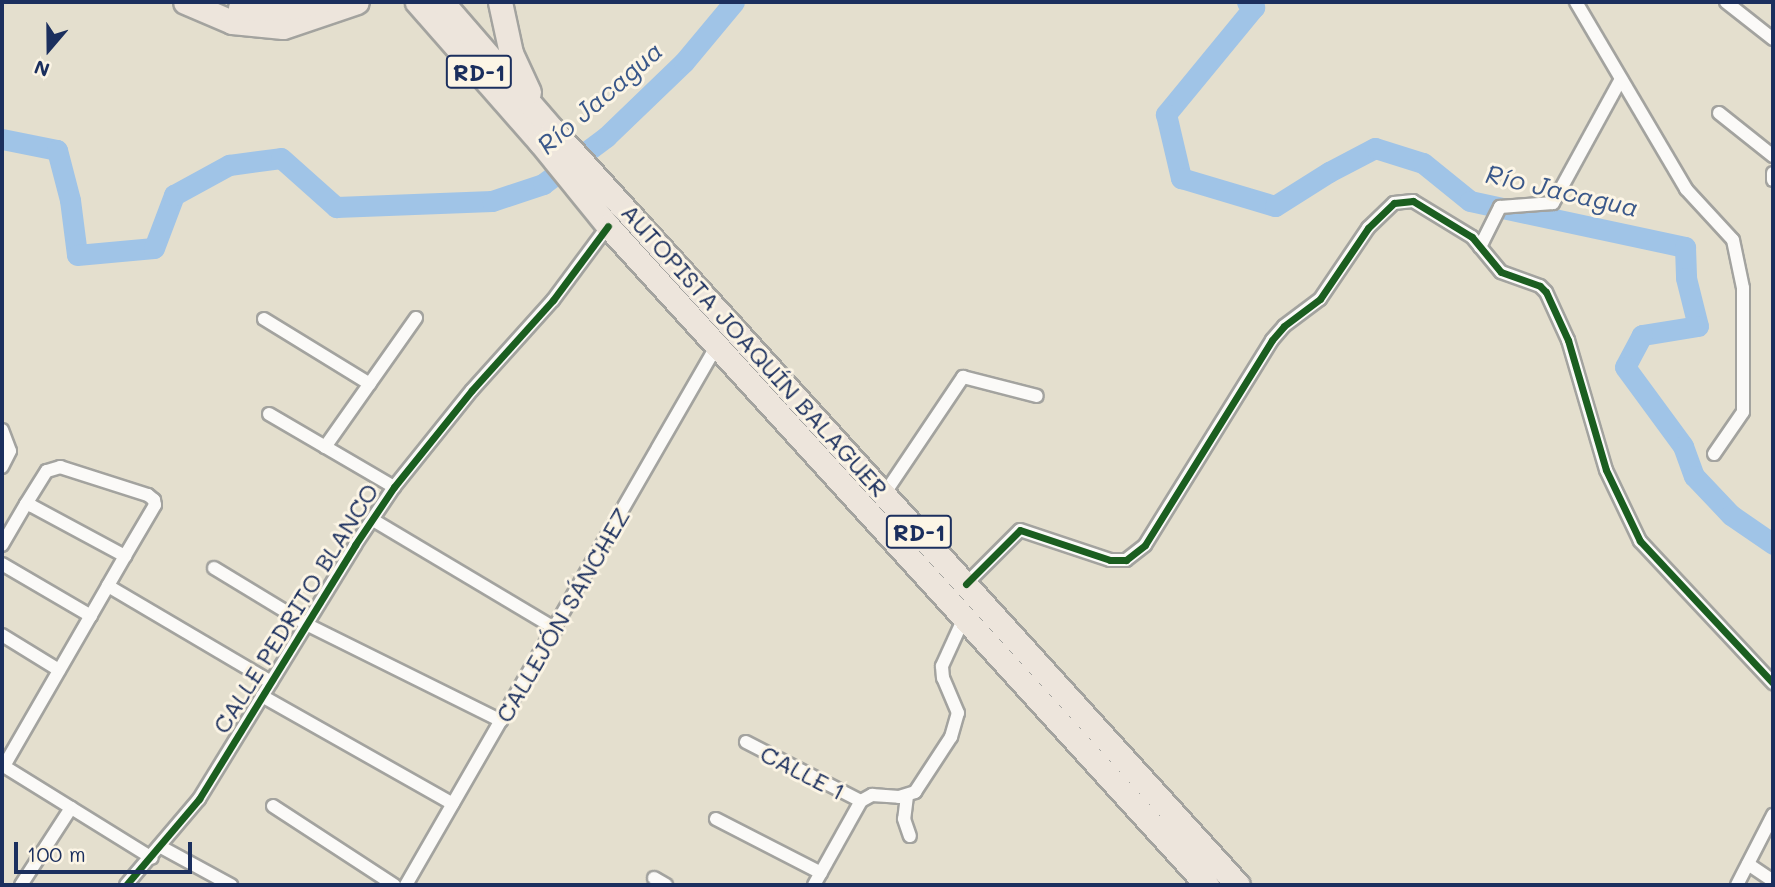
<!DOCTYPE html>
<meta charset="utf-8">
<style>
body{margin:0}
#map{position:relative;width:1775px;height:887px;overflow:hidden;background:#e4dfce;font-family:Mali,sans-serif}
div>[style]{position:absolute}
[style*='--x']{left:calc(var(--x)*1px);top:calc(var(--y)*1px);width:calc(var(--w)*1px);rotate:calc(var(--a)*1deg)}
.river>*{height:21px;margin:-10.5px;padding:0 10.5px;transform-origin:10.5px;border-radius:10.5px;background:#a0c4e7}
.roads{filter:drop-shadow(2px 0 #a3a39f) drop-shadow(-2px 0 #a3a39f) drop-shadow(0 2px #a3a39f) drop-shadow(0 -2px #a3a39f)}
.minor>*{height:12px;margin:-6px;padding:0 6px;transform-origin:6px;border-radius:6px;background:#fbfaf8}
.motorway>*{height:23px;margin:-11.5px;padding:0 11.5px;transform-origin:11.5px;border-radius:11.5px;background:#ede5dc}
.cycleway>*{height:7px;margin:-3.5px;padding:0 3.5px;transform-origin:3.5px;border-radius:3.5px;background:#1b5e20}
span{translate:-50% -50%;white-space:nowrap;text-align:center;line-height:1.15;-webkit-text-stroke:6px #fcf5e5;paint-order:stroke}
.shield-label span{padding:2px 5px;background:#fcf5e5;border:2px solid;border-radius:5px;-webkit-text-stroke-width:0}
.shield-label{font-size:23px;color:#1b2f5e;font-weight:700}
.street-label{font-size:24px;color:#1b2f5e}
.water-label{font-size:26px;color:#3a588a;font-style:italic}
.frame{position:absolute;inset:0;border:4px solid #1b2f5e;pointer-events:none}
.north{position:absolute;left:14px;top:14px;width:70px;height:70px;-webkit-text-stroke:5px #fcf5e5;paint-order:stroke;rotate:200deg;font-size:19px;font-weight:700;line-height:28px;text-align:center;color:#1b2f5e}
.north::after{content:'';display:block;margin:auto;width:24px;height:32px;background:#1b2f5e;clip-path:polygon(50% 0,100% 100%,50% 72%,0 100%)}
.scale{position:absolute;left:14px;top:842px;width:178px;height:32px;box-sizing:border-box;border:4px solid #1b2f5e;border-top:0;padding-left:9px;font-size:21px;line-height:24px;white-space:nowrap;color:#1b2f5e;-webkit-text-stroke:5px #fcf5e5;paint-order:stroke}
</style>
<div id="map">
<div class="river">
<div style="--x:1247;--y:2;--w:9;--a:36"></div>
<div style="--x:1254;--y:7;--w:139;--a:129.4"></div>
<div style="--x:1166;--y:114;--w:66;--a:76.8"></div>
<div style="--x:1181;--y:178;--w:98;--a:16.6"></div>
<div style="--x:1275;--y:206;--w:64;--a:-32.2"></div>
<div style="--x:1329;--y:172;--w:52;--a:-27.6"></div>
<div style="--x:1375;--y:148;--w:50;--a:17.4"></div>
<div style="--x:1423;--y:163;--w:60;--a:39"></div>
<div style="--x:1470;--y:201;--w:220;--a:12.1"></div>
<div style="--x:1685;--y:247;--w:31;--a:88"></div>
<div style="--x:1686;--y:278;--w:49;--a:76"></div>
<div style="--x:1698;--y:326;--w:57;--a:170.9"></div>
<div style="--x:1642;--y:335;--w:36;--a:118"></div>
<div style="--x:1625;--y:367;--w:98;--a:53.7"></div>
<div style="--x:1683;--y:446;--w:32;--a:70"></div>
<div style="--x:1694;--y:476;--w:54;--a:46.5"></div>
<div style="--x:1731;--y:515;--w:51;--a:34.6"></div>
<div style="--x:2;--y:139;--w:56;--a:11.3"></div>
<div style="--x:57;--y:150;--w:52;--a:75.4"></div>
<div style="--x:70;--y:200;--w:55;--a:82.7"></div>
<div style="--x:77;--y:255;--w:77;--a:-5.2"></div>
<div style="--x:154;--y:248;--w:57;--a:-69.3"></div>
<div style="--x:174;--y:195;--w:63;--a:-28.6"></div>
<div style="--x:229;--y:165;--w:52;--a:-7.7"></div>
<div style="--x:281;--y:158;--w:74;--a:41.7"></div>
<div style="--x:336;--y:207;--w:156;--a:-2.2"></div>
<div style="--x:492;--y:201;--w:54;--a:-18.4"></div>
<div style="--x:543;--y:184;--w:79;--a:-36.7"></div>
<div style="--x:606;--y:137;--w:108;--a:-43.9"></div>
<div style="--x:684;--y:62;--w:78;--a:-50.2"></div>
</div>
<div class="roads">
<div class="minor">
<div style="--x:1576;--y:2;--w:217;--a:59.5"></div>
<div style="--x:1686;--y:189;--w:69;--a:47.3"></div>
<div style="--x:1733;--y:240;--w:49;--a:78.2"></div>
<div style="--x:1743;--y:288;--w:124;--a:90"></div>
<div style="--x:1743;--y:412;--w:51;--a:124.6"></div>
<div style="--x:1726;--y:2;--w:60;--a:38.2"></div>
<div style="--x:1719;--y:113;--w:69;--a:38.5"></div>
<div style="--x:1773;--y:173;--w:7;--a:90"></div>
<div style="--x:1480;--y:247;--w:45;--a:-63.4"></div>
<div style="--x:1500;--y:207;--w:53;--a:-4.3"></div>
<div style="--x:1553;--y:203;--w:141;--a:-61.3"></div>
<div style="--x:264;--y:319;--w:124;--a:31.5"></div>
<div style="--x:269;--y:414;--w:145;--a:30.3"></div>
<div style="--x:2;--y:430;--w:22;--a:69"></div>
<div style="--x:10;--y:451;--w:18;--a:117"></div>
<div style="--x:325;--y:447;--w:158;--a:-54.8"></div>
<div style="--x:885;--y:493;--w:140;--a:-56.1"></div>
<div style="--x:963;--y:377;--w:76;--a:14.4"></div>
<div style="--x:26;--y:504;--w:39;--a:-58"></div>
<div style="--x:47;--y:471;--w:14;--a:-17"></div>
<div style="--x:60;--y:467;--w:92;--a:17.7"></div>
<div style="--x:148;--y:495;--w:8;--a:40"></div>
<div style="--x:154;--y:500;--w:5;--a:79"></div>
<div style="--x:155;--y:505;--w:59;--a:120.5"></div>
<div style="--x:373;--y:520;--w:213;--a:30.8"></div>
<div style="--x:2;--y:545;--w:48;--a:-59.7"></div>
<div style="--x:26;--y:504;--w:6;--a:18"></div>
<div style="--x:32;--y:506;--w:106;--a:28.3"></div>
<div style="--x:125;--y:556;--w:34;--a:120"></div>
<div style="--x:2;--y:564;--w:103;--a:30.3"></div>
<div style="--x:214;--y:568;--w:108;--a:31.3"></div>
<div style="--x:306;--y:624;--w:218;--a:26.4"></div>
<div style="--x:966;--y:584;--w:76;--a:-45"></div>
<div style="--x:1020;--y:530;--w:95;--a:18.4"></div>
<div style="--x:1110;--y:560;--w:16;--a:0"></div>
<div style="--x:1126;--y:560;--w:24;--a:-38"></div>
<div style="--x:1145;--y:545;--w:241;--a:-58.2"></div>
<div style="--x:1272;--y:340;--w:18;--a:-49"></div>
<div style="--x:1284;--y:326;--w:45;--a:-36.9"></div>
<div style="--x:1320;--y:299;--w:86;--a:-55.9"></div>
<div style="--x:1368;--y:228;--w:36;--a:-44"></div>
<div style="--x:1394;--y:203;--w:19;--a:-6"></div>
<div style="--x:1413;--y:201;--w:69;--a:31.4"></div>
<div style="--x:1472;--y:237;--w:45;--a:50.4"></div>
<div style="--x:1501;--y:272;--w:41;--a:19.7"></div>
<div style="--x:1540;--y:286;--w:8;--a:45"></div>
<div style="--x:1546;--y:292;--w:53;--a:65.4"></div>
<div style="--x:1568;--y:340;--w:135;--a:73.7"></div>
<div style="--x:1606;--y:470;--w:79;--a:64.4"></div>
<div style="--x:1640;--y:541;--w:195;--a:46.9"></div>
<div style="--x:2;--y:635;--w:67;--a:31.6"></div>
<div style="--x:262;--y:696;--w:219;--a:29.5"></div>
<div style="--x:746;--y:742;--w:129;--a:27.2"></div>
<div style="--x:2;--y:765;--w:176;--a:31.8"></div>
<div style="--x:4;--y:766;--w:208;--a:-60"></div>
<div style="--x:108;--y:586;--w:189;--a:30.5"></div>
<div style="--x:907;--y:796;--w:23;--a:97"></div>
<div style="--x:904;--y:819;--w:18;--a:71"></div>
<div style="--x:273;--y:806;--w:145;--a:33.1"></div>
<div style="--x:716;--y:819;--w:118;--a:27.2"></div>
<div style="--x:161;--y:847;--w:80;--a:28.5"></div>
<div style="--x:1748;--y:864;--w:30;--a:34"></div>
<div style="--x:654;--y:878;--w:14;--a:30"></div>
<div style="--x:21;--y:885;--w:92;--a:-57"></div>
<div style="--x:126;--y:885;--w:113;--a:-49.7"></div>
<div style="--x:199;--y:799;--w:298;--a:-58.4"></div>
<div style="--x:355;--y:545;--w:70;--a:-56.1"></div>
<div style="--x:394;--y:487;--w:124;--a:-51.2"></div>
<div style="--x:472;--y:390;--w:121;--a:-48"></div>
<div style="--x:553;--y:300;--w:92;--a:-53.4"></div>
<div style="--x:406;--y:885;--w:623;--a:-60.06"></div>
<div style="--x:814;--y:885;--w:96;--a:-60.8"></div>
<div style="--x:861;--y:801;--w:13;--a:-29"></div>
<div style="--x:872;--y:795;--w:27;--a:4"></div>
<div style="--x:899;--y:797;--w:17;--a:-17"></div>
<div style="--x:915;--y:792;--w:66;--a:-56.8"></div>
<div style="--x:951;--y:737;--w:25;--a:-74"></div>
<div style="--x:958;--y:713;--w:38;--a:-113"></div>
<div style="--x:943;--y:678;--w:12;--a:-95"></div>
<div style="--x:942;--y:666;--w:53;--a:-65.4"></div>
<div style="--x:1737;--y:885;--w:79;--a:-62.8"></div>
</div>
<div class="motorway">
<div style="--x:185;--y:2;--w:51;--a:23.1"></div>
<div style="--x:232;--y:22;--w:51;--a:5.6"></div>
<div style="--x:283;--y:27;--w:78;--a:-18.7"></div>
<div style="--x:417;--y:2;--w:186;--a:48.7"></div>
<div style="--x:540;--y:142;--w:108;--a:51"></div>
<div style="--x:608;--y:226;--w:891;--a:47.73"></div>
<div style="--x:442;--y:2;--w:169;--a:49.1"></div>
<div style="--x:553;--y:130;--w:1019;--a:47.78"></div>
<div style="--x:500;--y:2;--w:52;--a:77.8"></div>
<div style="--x:511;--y:53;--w:43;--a:65.2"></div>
<div style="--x:240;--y:8;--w:43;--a:1.3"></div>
<div style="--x:283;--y:9;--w:38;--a:-11"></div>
</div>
</div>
<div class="cycleway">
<div style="--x:966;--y:584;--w:76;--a:-45"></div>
<div style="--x:1020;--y:530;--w:95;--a:18.4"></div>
<div style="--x:1110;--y:560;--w:16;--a:0"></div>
<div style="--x:1126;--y:560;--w:24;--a:-38"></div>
<div style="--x:1145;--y:545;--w:241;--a:-58.2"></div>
<div style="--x:1272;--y:340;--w:18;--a:-49"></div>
<div style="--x:1284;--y:326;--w:45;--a:-36.9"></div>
<div style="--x:1320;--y:299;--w:86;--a:-55.9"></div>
<div style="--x:1368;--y:228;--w:36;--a:-44"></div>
<div style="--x:1394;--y:203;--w:19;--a:-6"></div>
<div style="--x:1413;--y:201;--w:69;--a:31.4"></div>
<div style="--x:1472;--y:237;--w:45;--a:50.4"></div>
<div style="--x:1501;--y:272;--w:41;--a:19.7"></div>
<div style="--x:1540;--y:286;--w:8;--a:45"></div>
<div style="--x:1546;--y:292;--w:53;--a:65.4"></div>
<div style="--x:1568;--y:340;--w:135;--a:73.7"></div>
<div style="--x:1606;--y:470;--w:79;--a:64.4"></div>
<div style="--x:1640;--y:541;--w:195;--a:46.9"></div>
<div style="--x:126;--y:885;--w:113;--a:-49.7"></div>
<div style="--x:199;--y:799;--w:298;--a:-58.4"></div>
<div style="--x:355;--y:545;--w:70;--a:-56.1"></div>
<div style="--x:394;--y:487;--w:124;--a:-51.2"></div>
<div style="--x:472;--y:390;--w:121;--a:-48"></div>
<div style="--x:553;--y:300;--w:92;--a:-53.4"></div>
</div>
<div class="shield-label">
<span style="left:479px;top:72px">RD-1</span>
<span style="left:919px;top:532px">RD-1</span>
</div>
<div class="street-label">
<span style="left:755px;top:350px;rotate:48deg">AUTOPISTA JOAQUÍN BALAGUER</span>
<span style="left:295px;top:608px;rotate:-58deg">CALLE PEDRITO BLANCO</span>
<span style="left:562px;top:615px;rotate:-60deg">CALLEJÓN SÁNCHEZ</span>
<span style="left:803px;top:772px;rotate:27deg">CALLE 1</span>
</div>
<div class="water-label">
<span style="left:600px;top:98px;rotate:-41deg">Río Jacagua</span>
<span style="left:1562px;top:191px;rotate:13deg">Río Jacagua</span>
</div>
<div class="frame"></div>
<div class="north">N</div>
<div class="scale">100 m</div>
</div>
